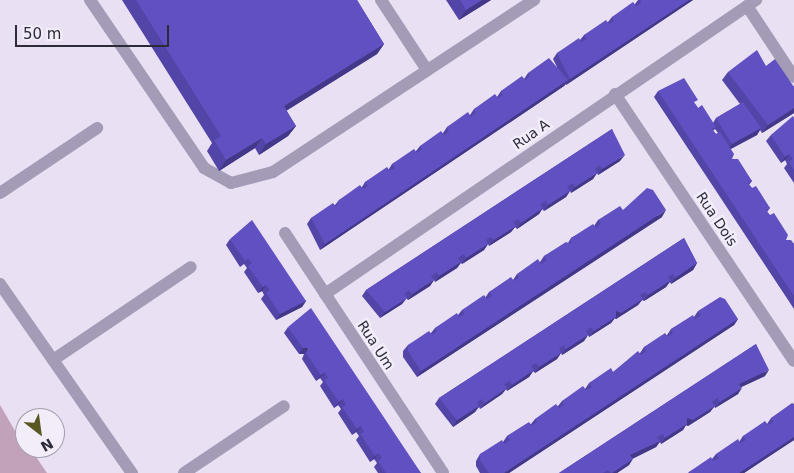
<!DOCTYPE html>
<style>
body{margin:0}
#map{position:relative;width:794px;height:473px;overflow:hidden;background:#e9e1f3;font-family:"DejaVu Sans",sans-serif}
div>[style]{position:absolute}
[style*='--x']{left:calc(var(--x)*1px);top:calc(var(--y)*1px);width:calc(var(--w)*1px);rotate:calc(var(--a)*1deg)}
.green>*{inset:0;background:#c2a1ba}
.minor>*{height:12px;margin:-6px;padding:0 6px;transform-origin:6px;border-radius:6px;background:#a49bb7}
.wall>*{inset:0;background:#5345a7}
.shaded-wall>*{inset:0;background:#433888}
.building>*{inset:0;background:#6050c2}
span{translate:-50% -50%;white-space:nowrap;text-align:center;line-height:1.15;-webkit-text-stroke:5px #f3edfa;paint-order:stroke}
.street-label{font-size:14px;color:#2e2b39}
.north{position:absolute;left:15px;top:408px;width:50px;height:50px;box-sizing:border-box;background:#f3edfa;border:1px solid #a49fad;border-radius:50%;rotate:150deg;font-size:14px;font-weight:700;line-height:20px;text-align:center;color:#2e2b39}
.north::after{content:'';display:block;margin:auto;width:18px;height:22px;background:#5a5822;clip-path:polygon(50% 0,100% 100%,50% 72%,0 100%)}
.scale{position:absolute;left:15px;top:25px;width:154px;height:22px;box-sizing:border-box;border:2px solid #2e2b39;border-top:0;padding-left:6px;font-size:15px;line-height:18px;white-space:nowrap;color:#2e2b39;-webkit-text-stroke:4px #f3edfa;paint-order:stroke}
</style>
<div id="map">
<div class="green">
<div style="clip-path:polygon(0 405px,25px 448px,30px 448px,47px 473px,0 473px)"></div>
</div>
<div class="minor">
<div style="--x:90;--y:0;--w:203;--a:55.8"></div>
<div style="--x:204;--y:168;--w:31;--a:29"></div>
<div style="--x:231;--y:183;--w:43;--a:-14.7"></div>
<div style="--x:273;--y:172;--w:313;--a:-33.4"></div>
<div style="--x:381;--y:0;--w:84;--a:56.7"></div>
<div style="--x:747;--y:6;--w:85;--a:56.5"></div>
<div style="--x:615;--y:94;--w:321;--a:56.2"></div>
<div style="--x:0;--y:193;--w:117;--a:-33.8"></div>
<div style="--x:285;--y:233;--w:287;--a:56.6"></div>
<div style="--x:0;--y:284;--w:231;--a:55.1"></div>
<div style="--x:325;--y:294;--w:522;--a:-34.3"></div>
<div style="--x:53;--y:360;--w:166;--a:-34"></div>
<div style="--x:184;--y:473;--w:120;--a:-33.8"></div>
</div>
<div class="wall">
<div style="clip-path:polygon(122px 0,357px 0,384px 44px,377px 54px,286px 111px,296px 126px,288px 136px,259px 155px,255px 148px,219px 171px,207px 151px,212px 143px)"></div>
<div style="clip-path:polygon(446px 0,491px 0,459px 20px)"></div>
<div style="clip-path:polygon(638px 0,693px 0,566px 85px,566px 84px,564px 86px,320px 250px,307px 224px,311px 218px,335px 205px,339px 200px,362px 187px,365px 182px,389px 169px,392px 164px,416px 151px,420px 146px,443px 133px,447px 127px,470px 115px,474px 109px,497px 97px,501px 91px,524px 79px,528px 73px,557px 67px,553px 59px,557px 53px,580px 40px,584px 35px,608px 22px,612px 17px,635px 4px)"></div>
<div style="clip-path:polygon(evenodd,766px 66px,794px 87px,794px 113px,762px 133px,760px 130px,757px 135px,731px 149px,732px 159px,752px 181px,749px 185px,752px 188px,770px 208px,767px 212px,786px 240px,794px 244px,794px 309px,654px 97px,658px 91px,695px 104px,698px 108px,713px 123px,716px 118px,740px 104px,722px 80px,728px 72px,766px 66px,715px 129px,718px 133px,716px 134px,713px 131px,715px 129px)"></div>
<div style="clip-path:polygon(794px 118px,794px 183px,784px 168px,787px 164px,785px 160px,781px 163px,766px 141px,771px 135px)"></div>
<div style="clip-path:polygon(612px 129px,620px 161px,598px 175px,597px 173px,593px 179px,571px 193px,570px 191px,566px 197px,544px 211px,542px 209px,539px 214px,517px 229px,515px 227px,511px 232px,489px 246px,488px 244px,484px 250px,462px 264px,461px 263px,457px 268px,435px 282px,434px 280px,430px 286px,408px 300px,406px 298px,402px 304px,380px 318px,362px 296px,366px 290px)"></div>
<div style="clip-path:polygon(623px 210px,662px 217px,417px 377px,403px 357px,403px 351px,408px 345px,431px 333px,435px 328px,458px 315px,462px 310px,485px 298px,489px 292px,513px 280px,517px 274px,540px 262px,544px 256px,568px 243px,571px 238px,594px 226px,598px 220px)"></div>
<div style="clip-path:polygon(684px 238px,697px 263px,693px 270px,671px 284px,670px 282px,666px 287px,644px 301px,642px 300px,638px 305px,616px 319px,615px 318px,611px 323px,589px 337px,588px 335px,584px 341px,562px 355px,561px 353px,557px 359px,535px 373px,533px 371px,529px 377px,507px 391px,506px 389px,502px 394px,480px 409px,479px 407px,475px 412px,453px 427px,435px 404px,439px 398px)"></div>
<div style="clip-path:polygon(230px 239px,306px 301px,302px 307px,276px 320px,261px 299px,264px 295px,262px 291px,258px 293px,244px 272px,247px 268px,244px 264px,240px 267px,226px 245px)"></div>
<div style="clip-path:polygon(698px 311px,738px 319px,734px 325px,509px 473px,480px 473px,476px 466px,476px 461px,480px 454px,503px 442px,507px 436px,531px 424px,535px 419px,558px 406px,562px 401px,585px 389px,589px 383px,613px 372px,640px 353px,644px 347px,667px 335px,671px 329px,694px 317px)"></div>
<div style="clip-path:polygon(288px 327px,421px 473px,378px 473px,374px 467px,377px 463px,374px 459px,370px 462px,356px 440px,359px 436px,356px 432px,352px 435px,338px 413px,341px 409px,338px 405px,334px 408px,320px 386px,323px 382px,320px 378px,316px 381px,302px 359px,304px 354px,299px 354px,284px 333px)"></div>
<div style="clip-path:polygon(756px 344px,765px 376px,741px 387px,738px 394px,715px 408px,714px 406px,710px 412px,688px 426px,686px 425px,683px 430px,661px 444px,660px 442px,656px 447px,632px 459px,629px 465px,617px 473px,559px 473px)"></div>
<div style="clip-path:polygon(794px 404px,794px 440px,744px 473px,688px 473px,689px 472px,712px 459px,716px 454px,739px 442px,743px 436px,767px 424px,771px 418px)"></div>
</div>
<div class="shaded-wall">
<div style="clip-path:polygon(482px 0,491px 0,459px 20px,466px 10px)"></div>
<div style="clip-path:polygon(689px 0,693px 0,566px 85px,570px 79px)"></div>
<div style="clip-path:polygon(384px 44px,377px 54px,276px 117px,284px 106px)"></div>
<div style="clip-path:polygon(568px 80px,564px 86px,320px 250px,325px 244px)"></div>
<div style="clip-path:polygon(794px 108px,794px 113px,762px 133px,768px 125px)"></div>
<div style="clip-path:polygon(296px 126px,288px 136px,259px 155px,266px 144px)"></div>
<div style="clip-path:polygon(761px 128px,757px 135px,728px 150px,732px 144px)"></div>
<div style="clip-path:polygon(262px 138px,255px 148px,219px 171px,226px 160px)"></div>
<div style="clip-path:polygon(789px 154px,785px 160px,781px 163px,785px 157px)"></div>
<div style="clip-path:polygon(625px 155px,620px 161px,598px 175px,602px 169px)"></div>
<div style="clip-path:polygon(597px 173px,593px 179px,571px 193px,575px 187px)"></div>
<div style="clip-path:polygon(570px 191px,566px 197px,544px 211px,548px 205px)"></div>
<div style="clip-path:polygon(543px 208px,539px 214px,517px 229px,521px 223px)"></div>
<div style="clip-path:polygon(666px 210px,662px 217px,417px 377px,421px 371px)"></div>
<div style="clip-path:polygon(516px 226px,511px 232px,489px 246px,494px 240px)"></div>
<div style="clip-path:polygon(488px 244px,484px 250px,462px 264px,466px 258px)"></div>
<div style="clip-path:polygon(461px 262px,457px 268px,435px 282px,439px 276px)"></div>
<div style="clip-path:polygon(697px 263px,693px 270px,671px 284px,675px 278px)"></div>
<div style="clip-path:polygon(434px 280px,430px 286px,408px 300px,412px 294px)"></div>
<div style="clip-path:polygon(670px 281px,666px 287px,644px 301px,648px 295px)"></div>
<div style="clip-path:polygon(266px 285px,262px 291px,258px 293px,263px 287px)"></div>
<div style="clip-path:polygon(407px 298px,402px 304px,380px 318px,385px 312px)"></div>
<div style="clip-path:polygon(643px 299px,638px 305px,616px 319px,615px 318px,611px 323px,589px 337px,594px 331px,616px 311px)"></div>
<div style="clip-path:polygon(306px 301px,302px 307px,276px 320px,280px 314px)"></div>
<div style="clip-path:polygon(738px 319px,734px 325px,509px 473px,504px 473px)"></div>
<div style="clip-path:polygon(588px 335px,584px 341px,562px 355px,566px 349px)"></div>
<div style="clip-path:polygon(303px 348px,309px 348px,304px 354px,299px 354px)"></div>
<div style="clip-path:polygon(561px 353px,557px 359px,535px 373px,539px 367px)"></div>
<div style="clip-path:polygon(534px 370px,529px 377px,507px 391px,512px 385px)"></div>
<div style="clip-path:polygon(769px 370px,765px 376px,735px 390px,739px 384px)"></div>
<div style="clip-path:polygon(325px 372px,320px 378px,316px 381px,321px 375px)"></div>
<div style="clip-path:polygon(507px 388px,502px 394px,480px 409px,485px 403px)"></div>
<div style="clip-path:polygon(742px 388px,738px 394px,715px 408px,720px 402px)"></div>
<div style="clip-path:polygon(343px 399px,338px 405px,334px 408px,339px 402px)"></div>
<div style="clip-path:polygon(479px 406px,475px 412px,453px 427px,457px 420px)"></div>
<div style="clip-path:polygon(715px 406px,710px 412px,688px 426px,686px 425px,683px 430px,661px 444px,665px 438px,687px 418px)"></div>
<div style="clip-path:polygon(361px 426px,356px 432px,352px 435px,357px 429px)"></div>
<div style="clip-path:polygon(794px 437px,794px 440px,744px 473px,739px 473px)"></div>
<div style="clip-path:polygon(660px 441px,656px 447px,626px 462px,630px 455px)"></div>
<div style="clip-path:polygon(378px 453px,374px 459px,370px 462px,375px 456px)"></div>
<div style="clip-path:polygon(633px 459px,629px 465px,617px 473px,612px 473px)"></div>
</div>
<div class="building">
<div style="clip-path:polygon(136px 0,357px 0,384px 44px,284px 106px,296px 126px,266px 144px,262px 138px,226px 160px,214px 140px,221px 136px)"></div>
<div style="clip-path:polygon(460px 0,482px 0,466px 10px)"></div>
<div style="clip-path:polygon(640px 0,689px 0,570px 79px,557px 53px,579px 38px,581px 42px,587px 39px,584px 35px,606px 20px,609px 24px,614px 21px,612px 17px,633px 2px,636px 6px,641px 3px)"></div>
<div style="clip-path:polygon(757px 50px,766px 66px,775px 59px,794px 87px,794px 108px,768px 125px,728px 72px)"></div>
<div style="clip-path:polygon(549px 58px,568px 80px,325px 244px,311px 218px,333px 203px,336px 207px,339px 200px,360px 185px,363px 189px,368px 186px,365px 182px,387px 167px,390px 171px,395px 168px,392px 164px,414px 149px,417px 153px,422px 149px,420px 146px,441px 131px,444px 135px,449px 131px,447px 127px,468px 112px,471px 117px,476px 113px,474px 109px,495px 94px,498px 98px,503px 95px,501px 91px,522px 76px,525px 80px,530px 76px,528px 73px)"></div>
<div style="clip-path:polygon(684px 78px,698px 100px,694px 102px,698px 108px,702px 105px,716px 127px,712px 129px,716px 134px,720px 132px,734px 154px,732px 159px,738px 159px,752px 181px,748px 183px,752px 188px,756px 186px,770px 208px,766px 210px,770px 215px,774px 213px,788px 235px,786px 240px,791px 240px,794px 244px,794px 296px,658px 91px)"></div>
<div style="clip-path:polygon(743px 102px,761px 128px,732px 144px,716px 118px)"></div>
<div style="clip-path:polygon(793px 116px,794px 118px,794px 170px,789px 162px,793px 159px,789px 154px,785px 157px,771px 135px)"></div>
<div style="clip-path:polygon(612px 129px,625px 155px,602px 169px,600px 165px,595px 169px,597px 173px,575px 187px,573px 183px,567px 187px,570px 191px,548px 205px,546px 201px,540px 204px,543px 208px,521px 223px,518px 219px,513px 222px,516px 226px,494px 240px,491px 237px,486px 240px,488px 244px,466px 258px,464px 254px,458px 258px,461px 262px,439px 276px,437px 272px,431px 276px,434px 280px,412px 294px,409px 290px,404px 294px,407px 298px,385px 312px,366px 290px)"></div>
<div style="clip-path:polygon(647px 188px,653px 190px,666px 210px,421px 371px,408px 351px,408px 345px,429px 331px,432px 335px,437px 331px,435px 328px,457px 313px,459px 317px,465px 314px,462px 310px,484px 295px,487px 299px,492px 296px,489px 292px,511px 277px,514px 281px,519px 278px,517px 274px,538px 259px,541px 264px,547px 260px,544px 256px,566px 242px,571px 244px,571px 238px,593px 224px,596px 228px,601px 224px,598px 220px,620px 206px,623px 210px)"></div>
<div style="clip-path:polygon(252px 220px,306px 301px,280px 314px,266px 293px,270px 290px,266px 285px,263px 287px,248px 266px,252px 263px,248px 258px,245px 261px,230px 239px)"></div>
<div style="clip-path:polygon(684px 238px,697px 263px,675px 278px,673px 274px,668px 277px,670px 281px,648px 295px,646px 292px,640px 295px,643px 299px,621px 313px,616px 311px,616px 317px,594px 331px,591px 327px,586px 331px,588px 335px,566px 349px,564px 345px,559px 349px,561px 353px,539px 367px,536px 363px,531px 366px,534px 370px,512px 385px,510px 381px,504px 384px,507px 388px,485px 403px,482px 399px,477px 402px,479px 406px,457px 420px,439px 398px)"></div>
<div style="clip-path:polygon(720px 297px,725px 299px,738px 319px,504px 473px,489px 473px,480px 460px,480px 454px,502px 440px,504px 444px,510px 440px,507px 436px,529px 422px,532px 426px,537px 422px,535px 419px,556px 404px,559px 408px,564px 405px,562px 401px,583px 386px,586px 390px,592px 387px,589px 383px,611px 368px,613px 372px,638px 351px,641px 355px,646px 351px,644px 347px,665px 333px,668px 337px,673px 333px,671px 329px,693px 315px,695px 319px,701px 315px,698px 311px)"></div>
<div style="clip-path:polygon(311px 308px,421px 473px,386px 473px,378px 461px,382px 458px,378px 453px,375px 456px,360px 434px,364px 432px,361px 426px,357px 429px,342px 407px,346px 405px,343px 399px,339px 402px,324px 380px,328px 378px,325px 372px,321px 375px,306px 353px,309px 348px,303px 348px,288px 327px)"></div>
<div style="clip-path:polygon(756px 344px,769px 370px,739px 384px,742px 388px,720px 402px,717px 398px,712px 402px,715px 406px,693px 420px,687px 418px,687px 424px,665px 438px,663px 434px,657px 437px,660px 441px,630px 455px,633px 459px,612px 473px,611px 473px,608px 470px,603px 473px,559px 473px)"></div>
<div style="clip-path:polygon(792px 403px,794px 404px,794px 437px,739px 473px,690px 473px,689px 472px,711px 457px,713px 461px,719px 458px,716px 454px,738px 439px,740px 443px,746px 440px,743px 436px,765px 421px,768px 425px,773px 422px,771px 418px)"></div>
</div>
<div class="street-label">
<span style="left:531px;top:134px;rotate:-35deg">Rua A</span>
<span style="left:717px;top:219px;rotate:56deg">Rua Dois</span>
<span style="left:376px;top:345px;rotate:57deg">Rua Um</span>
</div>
<div class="north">N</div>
<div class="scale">50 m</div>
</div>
